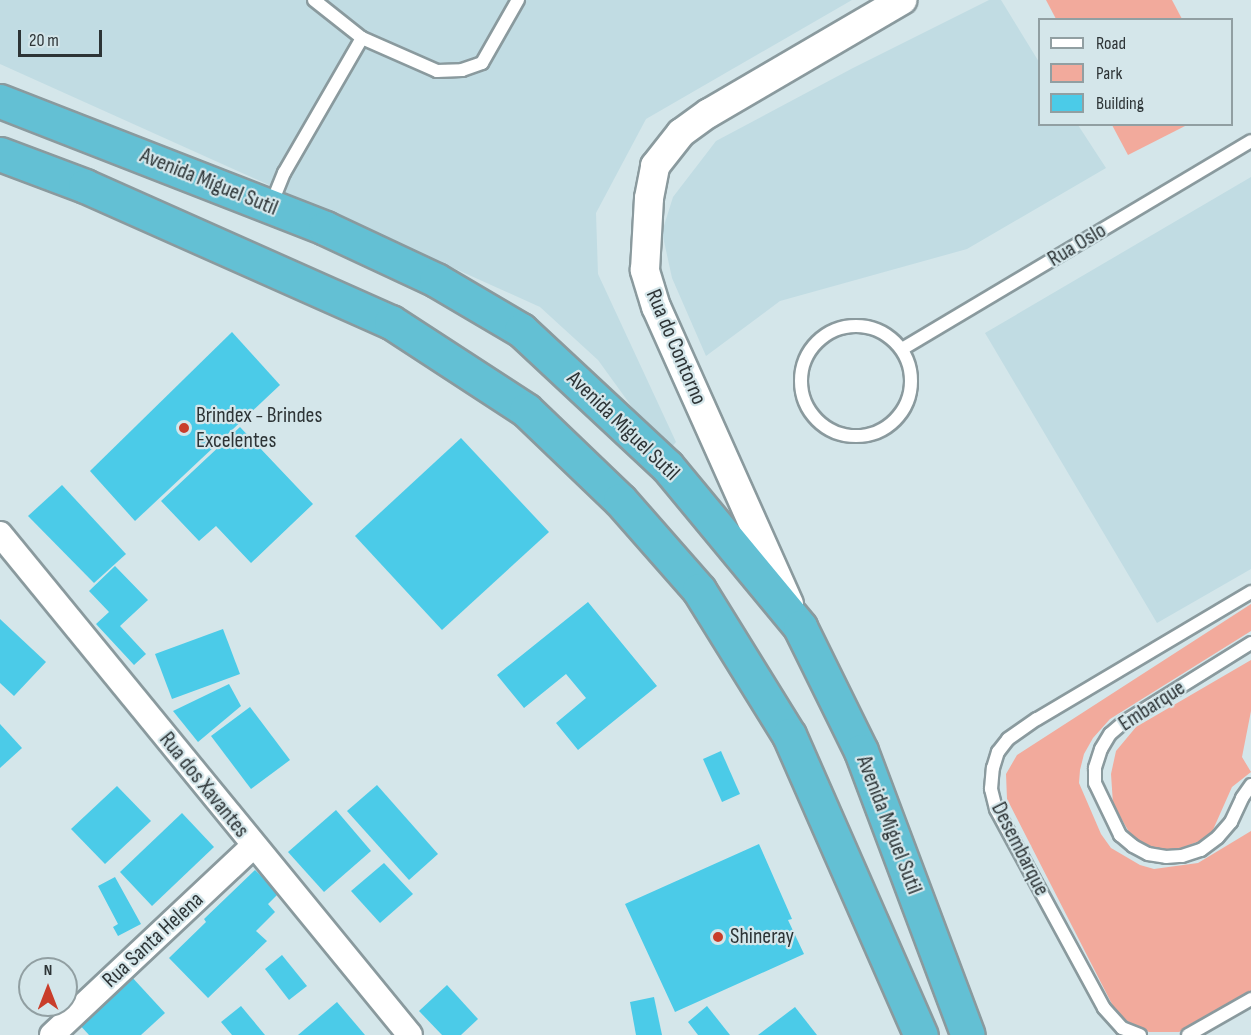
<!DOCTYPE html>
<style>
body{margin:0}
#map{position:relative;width:1251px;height:1035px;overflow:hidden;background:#d4e6ea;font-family:"Sofia Sans Condensed",sans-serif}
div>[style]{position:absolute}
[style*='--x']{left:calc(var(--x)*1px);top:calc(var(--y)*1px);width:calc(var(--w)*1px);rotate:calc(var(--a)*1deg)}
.built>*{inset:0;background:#c1dce3}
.green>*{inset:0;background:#f2aa9c}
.building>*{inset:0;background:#4bcbe8}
.roads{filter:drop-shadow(2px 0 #8a9a9e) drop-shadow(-2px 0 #8a9a9e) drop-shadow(0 2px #8a9a9e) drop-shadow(0 -2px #8a9a9e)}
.service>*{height:12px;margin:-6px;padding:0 6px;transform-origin:6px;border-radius:6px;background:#fff}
.service>.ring{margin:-6px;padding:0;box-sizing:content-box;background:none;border:12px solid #fff;border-radius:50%}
.minor>*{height:24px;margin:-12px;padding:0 12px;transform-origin:12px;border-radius:12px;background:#fff}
.tertiary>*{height:28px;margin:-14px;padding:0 14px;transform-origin:14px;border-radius:14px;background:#fff}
.trunk>*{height:33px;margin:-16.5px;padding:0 16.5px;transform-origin:16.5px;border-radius:16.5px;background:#63c0d4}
.dots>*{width:16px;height:16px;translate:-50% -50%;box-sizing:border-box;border:3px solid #d4e6ea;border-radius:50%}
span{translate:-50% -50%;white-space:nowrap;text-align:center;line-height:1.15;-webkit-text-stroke:4.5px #d4e6ea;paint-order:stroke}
.street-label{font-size:22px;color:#2d3436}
.poi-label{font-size:22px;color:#2d3436}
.left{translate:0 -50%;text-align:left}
.legend{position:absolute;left:1038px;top:18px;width:195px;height:108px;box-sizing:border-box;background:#d4e6ea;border:2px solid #919fa2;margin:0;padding:8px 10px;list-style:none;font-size:18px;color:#2d3436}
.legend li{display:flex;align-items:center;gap:12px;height:30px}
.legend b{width:30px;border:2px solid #919fa2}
.north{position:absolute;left:18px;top:957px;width:60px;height:60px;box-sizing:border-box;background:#d4e6ea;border:2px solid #919fa2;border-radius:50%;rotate:0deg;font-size:16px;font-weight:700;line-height:24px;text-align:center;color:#2d3436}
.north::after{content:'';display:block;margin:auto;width:21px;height:27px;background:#c93d2a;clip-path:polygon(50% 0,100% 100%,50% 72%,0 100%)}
.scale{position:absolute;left:18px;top:30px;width:84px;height:27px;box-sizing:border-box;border:3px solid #2d3436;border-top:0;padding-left:8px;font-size:18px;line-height:21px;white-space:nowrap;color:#2d3436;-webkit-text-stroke:4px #d4e6ea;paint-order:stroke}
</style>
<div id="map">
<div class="built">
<div style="clip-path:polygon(0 0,852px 0,646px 119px,596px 213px,598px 274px,676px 442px,666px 454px,598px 360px,540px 307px,0 64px)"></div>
<div style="clip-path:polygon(989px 0,1001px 0,1039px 62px,1040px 124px,1078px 125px,1106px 168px,967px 249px,780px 301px,706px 356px,672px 278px,662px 232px,673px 197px,716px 141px,853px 68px)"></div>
<div style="clip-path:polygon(1251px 177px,1251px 569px,1157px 623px,985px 333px)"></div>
</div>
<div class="green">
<div style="clip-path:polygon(1046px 0,1172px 0,1182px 19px,1056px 19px)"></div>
<div style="clip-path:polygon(1112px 125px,1187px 125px,1128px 155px)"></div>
<div style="clip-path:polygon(1251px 604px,1251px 631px,1110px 719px,1093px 738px,1084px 754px,1080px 770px,1079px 783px,1101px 834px,1111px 848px,1140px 865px,1154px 869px,1198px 863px,1251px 831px,1251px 992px,1179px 1032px,1149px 1032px,1125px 1020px,1116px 1012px,1007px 799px,1006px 774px,1017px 755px)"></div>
<div style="clip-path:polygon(1251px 660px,1251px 711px,1242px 757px,1251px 772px,1232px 787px,1212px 832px,1200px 841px,1181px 848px,1159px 850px,1140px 843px,1129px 832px,1113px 804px,1111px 774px,1116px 751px,1136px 727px)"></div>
</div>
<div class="building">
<div style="clip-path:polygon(232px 332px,280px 385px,135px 521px,90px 471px)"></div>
<div style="clip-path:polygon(240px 427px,313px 504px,251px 563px,216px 526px,199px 541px,161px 501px)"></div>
<div style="clip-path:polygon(461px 438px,549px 532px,442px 630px,355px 536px)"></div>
<div style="clip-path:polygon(62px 485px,126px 554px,94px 583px,28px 516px)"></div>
<div style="clip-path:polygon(115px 566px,148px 600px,120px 626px,146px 654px,134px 665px,96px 624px,109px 612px,89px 591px)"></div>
<div style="clip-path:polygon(588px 602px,657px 686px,578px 750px,556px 723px,586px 698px,566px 674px,524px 708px,497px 675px)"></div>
<div style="clip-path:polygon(0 619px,46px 662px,14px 696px,0 683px)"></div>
<div style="clip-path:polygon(223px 629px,240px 674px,172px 699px,155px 654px)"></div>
<div style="clip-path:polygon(229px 684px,241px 706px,198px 742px,173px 711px)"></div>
<div style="clip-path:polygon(250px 707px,290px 760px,251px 789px,211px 736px)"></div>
<div style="clip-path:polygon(0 724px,22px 748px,0 768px)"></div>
<div style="clip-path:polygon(721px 751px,740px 794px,722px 802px,703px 759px)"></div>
<div style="clip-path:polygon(377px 785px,438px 854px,409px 880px,347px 811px)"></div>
<div style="clip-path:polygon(117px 786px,151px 821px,105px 864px,71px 829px)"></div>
<div style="clip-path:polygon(336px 810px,371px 851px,324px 892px,288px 852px)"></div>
<div style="clip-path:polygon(182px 813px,214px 847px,152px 906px,120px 872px)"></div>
<div style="clip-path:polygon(759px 844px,792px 919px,788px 920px,804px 954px,675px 1012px,625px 904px)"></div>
<div style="clip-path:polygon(384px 863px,413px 894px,380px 923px,351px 891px)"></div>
<div style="clip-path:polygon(255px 870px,279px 893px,268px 904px,275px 912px,256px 931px,267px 941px,208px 998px,169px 958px,206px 922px,204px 919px)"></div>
<div style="clip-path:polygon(115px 877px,141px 924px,118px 936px,113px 927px,118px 924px,98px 886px)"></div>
<div style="clip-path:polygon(282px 955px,307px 986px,289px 1000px,265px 969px)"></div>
<div style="clip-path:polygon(130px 975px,165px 1013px,141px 1035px,89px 1035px,78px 1023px)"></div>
<div style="clip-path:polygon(447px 985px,478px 1019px,461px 1035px,442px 1035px,419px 1011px)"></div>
<div style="clip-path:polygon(654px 997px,662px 1035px,636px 1035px,630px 1002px)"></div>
<div style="clip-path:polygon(337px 1002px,365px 1035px,298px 1035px)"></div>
<div style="clip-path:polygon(241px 1006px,265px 1035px,232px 1035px,221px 1022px)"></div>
<div style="clip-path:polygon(707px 1006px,730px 1035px,698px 1035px,688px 1022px)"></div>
<div style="clip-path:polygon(795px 1007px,817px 1035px,758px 1035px)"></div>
</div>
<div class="roads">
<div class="service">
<div style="--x:314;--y:0;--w:61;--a:38.4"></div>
<div style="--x:362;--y:38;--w:82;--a:23.7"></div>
<div style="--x:437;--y:71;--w:25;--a:-2"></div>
<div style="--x:462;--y:70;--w:21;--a:-19"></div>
<div style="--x:482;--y:63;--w:73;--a:-60.3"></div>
<div style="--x:271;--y:205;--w:35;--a:-68"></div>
<div style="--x:284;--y:173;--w:156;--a:-60"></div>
<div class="ring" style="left:801px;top:326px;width:98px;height:98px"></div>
<div style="--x:902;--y:349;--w:406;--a:-30.8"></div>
<div style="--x:1251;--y:643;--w:150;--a:148.1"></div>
<div style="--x:1124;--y:722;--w:18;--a:139"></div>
<div style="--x:1110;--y:734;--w:17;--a:121"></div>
<div style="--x:1101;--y:749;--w:20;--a:108"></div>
<div style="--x:1095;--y:768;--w:15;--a:90"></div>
<div style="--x:1095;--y:783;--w:58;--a:64.3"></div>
<div style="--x:1120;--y:835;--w:17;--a:40"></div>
<div style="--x:1133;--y:846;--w:17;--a:28"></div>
<div style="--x:1148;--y:854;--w:18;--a:9"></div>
<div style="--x:1166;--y:857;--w:16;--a:-4"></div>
<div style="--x:1182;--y:856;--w:20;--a:-18"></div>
<div style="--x:1201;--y:850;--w:21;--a:-37"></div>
<div style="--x:1218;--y:837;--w:20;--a:-49"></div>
<div style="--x:1231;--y:822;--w:26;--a:-65"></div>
<div style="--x:1242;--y:798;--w:16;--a:-55"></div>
<div style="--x:1140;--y:1035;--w:19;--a:-159"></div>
<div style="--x:1122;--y:1028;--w:27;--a:-132"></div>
<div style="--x:1104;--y:1008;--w:226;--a:-118.5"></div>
<div style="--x:996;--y:809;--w:21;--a:-104"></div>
<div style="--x:991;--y:789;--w:21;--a:-85"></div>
<div style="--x:993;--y:768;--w:17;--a:-73"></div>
<div style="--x:998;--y:752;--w:16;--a:-52"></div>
<div style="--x:1008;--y:739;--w:35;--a:-35"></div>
<div style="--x:1037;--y:719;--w:249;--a:-30.7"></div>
<div style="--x:1188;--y:1035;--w:73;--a:-29.7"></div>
</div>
<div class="minor">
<div style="--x:0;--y:534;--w:647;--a:50.7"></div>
<div style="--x:52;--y:1035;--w:276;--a:-43.2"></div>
</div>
<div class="tertiary">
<div style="--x:789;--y:604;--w:325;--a:-114.1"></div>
<div style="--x:656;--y:307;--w:39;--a:-107"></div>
<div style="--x:645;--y:270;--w:72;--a:-86.8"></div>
<div style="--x:649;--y:198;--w:33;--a:-79"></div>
<div style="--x:655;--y:166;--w:42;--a:-51.8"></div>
<div style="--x:681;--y:133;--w:34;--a:-36"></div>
<div style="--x:709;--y:113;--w:224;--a:-30.3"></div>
</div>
<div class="trunk">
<div style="--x:0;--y:101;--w:349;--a:21.3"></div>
<div style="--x:325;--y:228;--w:123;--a:25.1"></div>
<div style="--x:436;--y:280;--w:99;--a:30.5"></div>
<div style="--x:521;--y:330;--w:200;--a:43"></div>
<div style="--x:667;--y:466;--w:209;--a:50.4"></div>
<div style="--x:800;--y:627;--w:138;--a:63.8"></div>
<div style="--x:861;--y:751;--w:303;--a:69.4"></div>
<div style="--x:0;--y:154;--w:91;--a:20.6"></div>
<div style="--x:85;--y:186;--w:335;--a:24"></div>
<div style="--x:391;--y:322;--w:161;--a:33.1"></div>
<div style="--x:526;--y:410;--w:130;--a:43.8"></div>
<div style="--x:620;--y:500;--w:120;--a:48.7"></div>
<div style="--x:699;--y:590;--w:171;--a:58.2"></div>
<div style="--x:789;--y:735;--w:328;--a:66.3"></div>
</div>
</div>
<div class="dots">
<div style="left:184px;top:428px;background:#c93d2a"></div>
<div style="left:718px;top:937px;background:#c93d2a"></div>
</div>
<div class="street-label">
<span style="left:209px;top:182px;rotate:22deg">Avenida Miguel Sutil</span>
<span style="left:1077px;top:245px;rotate:-31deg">Rua Oslo</span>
<span style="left:676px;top:347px;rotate:67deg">Rua do Contorno</span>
<span style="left:623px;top:426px;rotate:44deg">Avenida Miguel Sutil</span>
<span style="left:1152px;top:706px;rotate:-33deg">Embarque</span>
<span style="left:204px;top:785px;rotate:51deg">Rua dos Xavantes</span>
<span style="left:889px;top:825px;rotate:69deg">Avenida Miguel Sutil</span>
<span style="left:1020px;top:849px;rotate:63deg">Desembarque</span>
<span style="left:153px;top:940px;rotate:-43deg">Rua Santa Helena</span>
</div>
<div class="poi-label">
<span class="left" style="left:196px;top:428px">Brindex - Brindes<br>Excelentes</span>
<span class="left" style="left:730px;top:937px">Shineray</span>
</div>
<ul class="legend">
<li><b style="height:8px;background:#fff"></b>Road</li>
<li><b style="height:16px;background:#f2aa9c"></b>Park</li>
<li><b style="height:16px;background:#4bcbe8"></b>Building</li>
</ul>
<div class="north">N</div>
<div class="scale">20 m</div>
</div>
